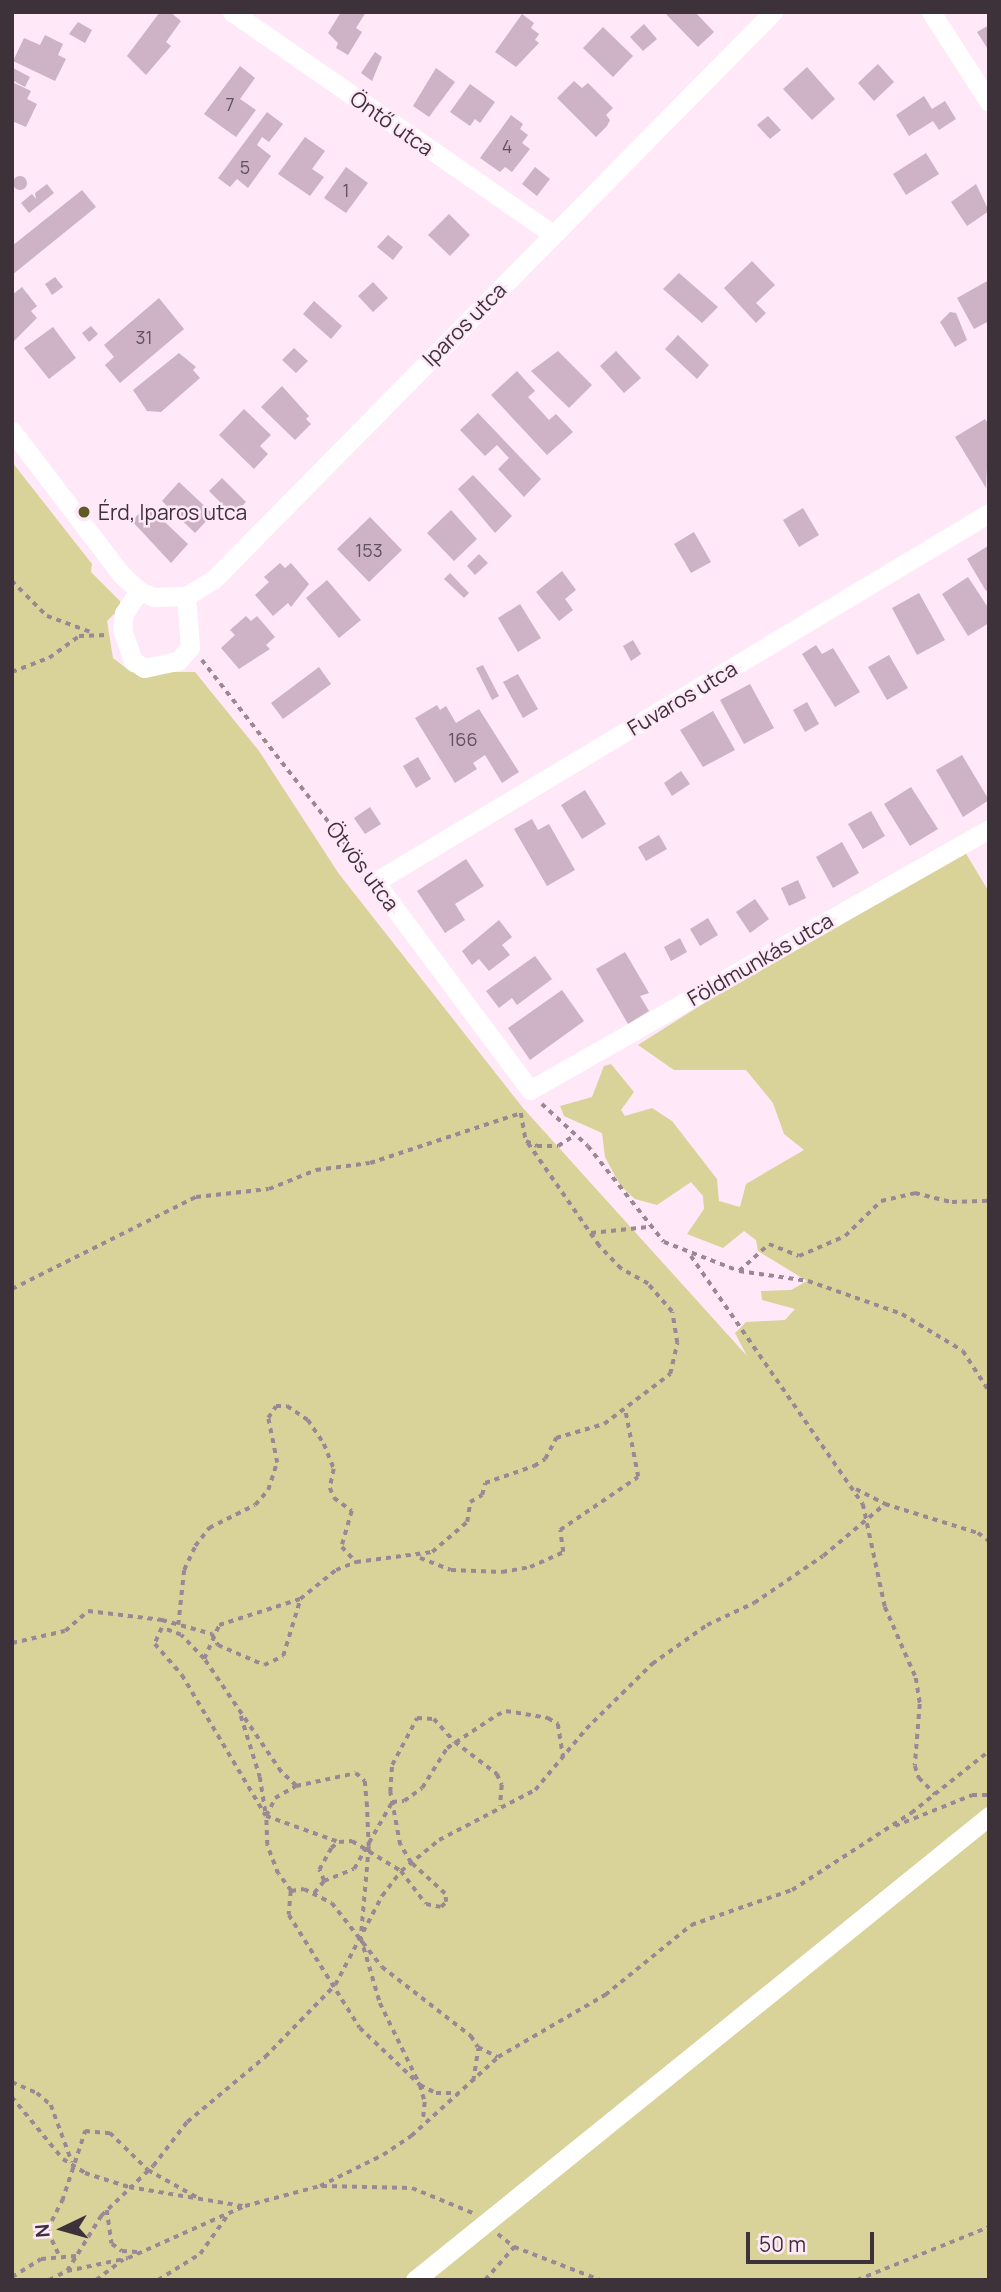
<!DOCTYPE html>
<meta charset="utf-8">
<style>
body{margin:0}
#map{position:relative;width:1001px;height:2292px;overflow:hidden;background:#ffe8f8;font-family:Manrope,sans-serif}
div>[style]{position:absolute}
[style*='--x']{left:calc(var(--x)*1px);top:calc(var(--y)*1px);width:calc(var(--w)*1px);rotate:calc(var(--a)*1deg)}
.green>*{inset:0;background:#d9d299}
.building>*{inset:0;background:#ceb2c6}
.round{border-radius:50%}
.path>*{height:3.5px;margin-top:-1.75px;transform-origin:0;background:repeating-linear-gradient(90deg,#9a8995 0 5px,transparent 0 10px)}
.minor>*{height:19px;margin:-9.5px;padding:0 9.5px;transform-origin:9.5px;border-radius:9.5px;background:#fff}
.dots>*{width:19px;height:19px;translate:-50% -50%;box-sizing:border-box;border:4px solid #ffe8f8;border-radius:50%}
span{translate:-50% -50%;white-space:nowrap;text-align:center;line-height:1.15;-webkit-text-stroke:5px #ffe8f8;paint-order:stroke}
.number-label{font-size:18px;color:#61525d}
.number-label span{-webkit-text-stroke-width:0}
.street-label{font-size:21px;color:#3d323a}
.poi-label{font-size:21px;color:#3d323a}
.left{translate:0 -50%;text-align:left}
.frame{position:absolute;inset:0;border:14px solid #3d323a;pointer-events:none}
.north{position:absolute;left:28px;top:2194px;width:70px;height:70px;-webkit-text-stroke:5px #ffe8f8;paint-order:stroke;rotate:265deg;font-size:19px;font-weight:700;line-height:28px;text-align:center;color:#3d323a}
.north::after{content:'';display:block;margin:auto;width:24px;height:32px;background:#3d323a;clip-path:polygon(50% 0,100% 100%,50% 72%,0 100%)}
.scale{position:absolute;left:746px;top:2232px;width:128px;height:32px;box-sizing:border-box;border:4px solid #3d323a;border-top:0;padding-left:9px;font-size:21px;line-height:24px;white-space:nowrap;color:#3d323a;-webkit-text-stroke:5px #ffe8f8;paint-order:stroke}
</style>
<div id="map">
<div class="green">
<div style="clip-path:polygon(12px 462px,92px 564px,91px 572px,120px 601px,121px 607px,107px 621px,113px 658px,131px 672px,195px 672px,259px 751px,339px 874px,523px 1108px,747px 1356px,735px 1333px,746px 1322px,785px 1320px,795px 1309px,762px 1300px,761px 1291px,791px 1290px,807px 1281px,758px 1251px,756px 1240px,744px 1231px,723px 1248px,687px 1234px,704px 1209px,703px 1196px,691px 1182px,657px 1205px,635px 1199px,620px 1185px,605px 1157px,602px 1133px,564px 1116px,560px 1106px,592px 1097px,604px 1066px,611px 1064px,634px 1092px,621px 1110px,625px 1116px,652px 1108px,672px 1121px,717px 1179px,719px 1201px,740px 1207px,746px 1184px,804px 1150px,784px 1134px,773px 1103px,746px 1070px,674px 1070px,638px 1045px,747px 976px,965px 852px,989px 892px,989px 2280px,12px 2280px)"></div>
</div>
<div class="building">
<div style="clip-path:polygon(160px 12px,170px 12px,181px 21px,166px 42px,171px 46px,146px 75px,127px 56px)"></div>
<div style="clip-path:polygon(341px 12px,366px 12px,356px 28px,362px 32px,348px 55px,336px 48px,338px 43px,328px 33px)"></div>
<div style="clip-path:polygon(664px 12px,695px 12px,714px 32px,698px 47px)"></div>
<div style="clip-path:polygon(522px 14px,534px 23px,531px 28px,539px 34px,535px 40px,539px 43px,516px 67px,495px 52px)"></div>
<div style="clip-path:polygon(78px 22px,92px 30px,85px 43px,69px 34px)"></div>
<div style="clip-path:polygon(644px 24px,657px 39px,643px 51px,630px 37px)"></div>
<div style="clip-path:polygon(989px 25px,989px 51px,977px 32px)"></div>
<div style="clip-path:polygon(603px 27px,633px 56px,613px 77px,583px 48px)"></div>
<div style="clip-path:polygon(45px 35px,63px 44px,58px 55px,66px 59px,55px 81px,13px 61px,24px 38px,40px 45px)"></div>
<div style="clip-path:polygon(375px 52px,382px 57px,372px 81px,361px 73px)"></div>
<div style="clip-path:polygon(878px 64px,894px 82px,874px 101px,858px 83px)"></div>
<div style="clip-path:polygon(240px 66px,255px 78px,240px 99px,256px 110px,236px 137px,204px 114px)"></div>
<div style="clip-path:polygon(807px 67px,835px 99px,812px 120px,783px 89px)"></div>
<div style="clip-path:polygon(13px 68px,30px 77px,25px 87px,12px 80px)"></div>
<div style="clip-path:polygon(436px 68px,455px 82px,429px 117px,413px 106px)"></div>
<div style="clip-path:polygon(574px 81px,582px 88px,588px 83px,613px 108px,606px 115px,610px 120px,607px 126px,596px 137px,557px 98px)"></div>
<div style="clip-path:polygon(12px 82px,31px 91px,27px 99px,37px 104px,26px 127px,12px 121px)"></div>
<div style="clip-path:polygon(470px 84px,495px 102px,480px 123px,475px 119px,470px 126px,450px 112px)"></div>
<div style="clip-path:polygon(924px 96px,932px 109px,945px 101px,956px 119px,939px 130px,933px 121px,909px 136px,896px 115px)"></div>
<div style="clip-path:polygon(267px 112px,283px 124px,269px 142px,262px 137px,257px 145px,271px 156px,248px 188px,237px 179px,230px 187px,218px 178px)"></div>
<div style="clip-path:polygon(511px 115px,523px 124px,520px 129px,528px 135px,522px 143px,530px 149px,512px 172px,505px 167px,500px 172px,480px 158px)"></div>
<div style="clip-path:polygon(768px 116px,781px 130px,770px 139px,757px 125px)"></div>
<div style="clip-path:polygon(305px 137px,325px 151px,312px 169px,324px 177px,310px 196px,278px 174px)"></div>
<div style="clip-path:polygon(926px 153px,939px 174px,906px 195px,893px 174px)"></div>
<div style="clip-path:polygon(346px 167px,368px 183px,346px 213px,324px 198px)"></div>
<div style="clip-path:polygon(535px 167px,550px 179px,537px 196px,522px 184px)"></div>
<div class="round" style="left:13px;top:176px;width:14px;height:14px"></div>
<div style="clip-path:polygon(47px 184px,54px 193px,29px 213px,21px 203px,32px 194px,36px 199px,35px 193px)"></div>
<div style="clip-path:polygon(976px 184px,989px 211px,967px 226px,951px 202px)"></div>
<div style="clip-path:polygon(82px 190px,96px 207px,12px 275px,12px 246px)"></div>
<div style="clip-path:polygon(449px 214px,470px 235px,450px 256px,428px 235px)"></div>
<div style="clip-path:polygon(388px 235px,403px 247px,393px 260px,377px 247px)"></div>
<div style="clip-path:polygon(752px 261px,775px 285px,756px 303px,766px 313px,756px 323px,724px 288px)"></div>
<div style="clip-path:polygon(679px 273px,718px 307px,702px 323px,663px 289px)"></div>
<div style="clip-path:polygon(55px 277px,63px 287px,52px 295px,45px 284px)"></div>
<div style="clip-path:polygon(989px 280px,989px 321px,974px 329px,957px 298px)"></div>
<div style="clip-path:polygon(373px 282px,388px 298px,373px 312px,358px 296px)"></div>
<div style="clip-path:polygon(22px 287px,37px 306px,31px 311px,37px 318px,12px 343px,12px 295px)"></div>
<div style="clip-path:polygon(159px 298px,184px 329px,120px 383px,105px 365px,114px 357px,104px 345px)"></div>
<div style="clip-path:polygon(314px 301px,342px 326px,331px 339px,303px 314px)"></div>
<div style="clip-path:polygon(950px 312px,956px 313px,967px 340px,955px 347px,940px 322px)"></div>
<div style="clip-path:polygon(91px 326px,98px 334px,89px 342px,82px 333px)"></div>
<div style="clip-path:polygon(53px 327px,76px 358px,49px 379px,24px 348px)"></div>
<div style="clip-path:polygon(678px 335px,709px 365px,697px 379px,665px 349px)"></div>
<div style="clip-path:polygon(294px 348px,308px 361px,296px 373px,282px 360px)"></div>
<div style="clip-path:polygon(558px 351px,592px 385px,569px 408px,531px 371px)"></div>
<div style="clip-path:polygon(616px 351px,641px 378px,624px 393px,600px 366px)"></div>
<div style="clip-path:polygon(179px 353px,196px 367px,193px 370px,200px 378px,161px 412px,147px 411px,133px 390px)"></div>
<div style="clip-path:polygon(517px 371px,535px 391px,528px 397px,549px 420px,556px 414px,573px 432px,547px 455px,491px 395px)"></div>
<div style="clip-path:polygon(282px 386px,309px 416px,306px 419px,311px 424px,295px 440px,261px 407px)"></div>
<div style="clip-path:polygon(244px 409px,271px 435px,260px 446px,268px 454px,254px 469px,219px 435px)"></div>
<div style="clip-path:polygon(478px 413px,541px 479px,524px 497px,498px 469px,509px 458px,497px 445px,485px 456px,460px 430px)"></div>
<div style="clip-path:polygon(985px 419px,989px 425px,986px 488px,955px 437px)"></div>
<div style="clip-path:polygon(473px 475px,512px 516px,495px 533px,458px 489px)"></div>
<div style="clip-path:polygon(222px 478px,246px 502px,233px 515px,209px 491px)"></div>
<div style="clip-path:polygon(179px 482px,213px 514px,195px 533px,162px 501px)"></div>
<div style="clip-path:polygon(147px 505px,188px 544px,171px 563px,132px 521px)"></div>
<div style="clip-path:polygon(803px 508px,819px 535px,799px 547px,783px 520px)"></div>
<div style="clip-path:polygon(451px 510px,477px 539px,454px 561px,427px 533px)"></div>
<div style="clip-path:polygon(370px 517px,402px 550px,369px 582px,337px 549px)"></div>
<div style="clip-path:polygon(694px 532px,711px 562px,691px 573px,674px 544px)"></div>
<div style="clip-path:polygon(988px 546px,989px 589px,986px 591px,967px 559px)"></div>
<div style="clip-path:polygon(479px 554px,488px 563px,475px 575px,467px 566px)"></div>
<div style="clip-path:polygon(280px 563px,285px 568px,291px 563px,309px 584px,291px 607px,288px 603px,273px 616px,255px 595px,269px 582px,264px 577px)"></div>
<div style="clip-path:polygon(562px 571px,576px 590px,565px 599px,573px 610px,559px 621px,536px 592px)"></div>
<div style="clip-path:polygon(450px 573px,469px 593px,464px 598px,444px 579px)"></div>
<div style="clip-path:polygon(968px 577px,989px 609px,989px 623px,968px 636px,942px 594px)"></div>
<div style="clip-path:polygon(327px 580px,361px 620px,339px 638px,306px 598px)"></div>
<div style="clip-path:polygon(919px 593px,945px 640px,917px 655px,892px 608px)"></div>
<div style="clip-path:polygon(520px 604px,541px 638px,518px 652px,498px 618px)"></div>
<div style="clip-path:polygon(246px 616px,251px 621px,257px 616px,275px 637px,266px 645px,270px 649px,239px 669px,221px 648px,235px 635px,230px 630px)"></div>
<div style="clip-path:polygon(633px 640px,641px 654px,631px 661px,623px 646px)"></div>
<div style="clip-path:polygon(816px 645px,822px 654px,833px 648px,860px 692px,835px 707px,802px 654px)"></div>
<div style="clip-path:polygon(889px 655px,908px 688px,887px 700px,868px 667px)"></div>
<div style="clip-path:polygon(483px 665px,499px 696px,492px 700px,476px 668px)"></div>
<div style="clip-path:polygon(319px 667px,331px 684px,283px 719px,271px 703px)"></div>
<div style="clip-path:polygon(518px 674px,538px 709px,523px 718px,503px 682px)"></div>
<div style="clip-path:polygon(750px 684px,774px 728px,744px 744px,720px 700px)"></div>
<div style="clip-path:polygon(807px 702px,819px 724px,805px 732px,793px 710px)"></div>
<div style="clip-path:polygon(437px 705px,440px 710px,446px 706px,456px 723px,479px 709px,519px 772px,502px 783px,485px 755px,473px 763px,477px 769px,455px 783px,415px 718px)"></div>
<div style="clip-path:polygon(713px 711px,735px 750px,703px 767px,680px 730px)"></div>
<div style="clip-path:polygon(962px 755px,989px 800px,963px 817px,936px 770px)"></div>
<div style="clip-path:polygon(418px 757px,431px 779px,416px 788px,403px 766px)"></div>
<div style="clip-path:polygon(681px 771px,690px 784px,672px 796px,664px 783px)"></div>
<div style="clip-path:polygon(911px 787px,938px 829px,910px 846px,884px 804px)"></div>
<div style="clip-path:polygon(585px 790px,606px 824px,582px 839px,561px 805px)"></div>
<div style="clip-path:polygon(370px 807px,381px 824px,365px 834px,354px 818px)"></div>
<div style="clip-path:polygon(871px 811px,885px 836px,863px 849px,848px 824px)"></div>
<div style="clip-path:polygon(532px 819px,538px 830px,549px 824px,575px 870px,547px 886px,514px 829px)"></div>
<div style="clip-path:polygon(659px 835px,667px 849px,646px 861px,638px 847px)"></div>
<div style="clip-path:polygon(842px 842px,859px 873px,833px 888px,816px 857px)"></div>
<div style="clip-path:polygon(466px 859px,484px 886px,455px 904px,465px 920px,445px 933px,417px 891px)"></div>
<div style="clip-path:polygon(798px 880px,806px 898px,789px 906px,781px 888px)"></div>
<div style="clip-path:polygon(755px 899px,769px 919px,750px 933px,736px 912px)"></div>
<div style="clip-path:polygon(708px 918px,718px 935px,700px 946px,690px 929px)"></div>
<div style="clip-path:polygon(499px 920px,512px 937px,502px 945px,510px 955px,489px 971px,479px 959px,472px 965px,462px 951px)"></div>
<div style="clip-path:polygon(680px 938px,687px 952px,671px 961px,664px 947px)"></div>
<div style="clip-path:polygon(625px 952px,649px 993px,640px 996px,649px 1011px,628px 1024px,596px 969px)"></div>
<div style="clip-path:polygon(535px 956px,552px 979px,517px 1005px,512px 998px,499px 1008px,486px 991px)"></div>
<div style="clip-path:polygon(562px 990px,584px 1021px,530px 1060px,508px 1028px)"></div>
</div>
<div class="path">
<div style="--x:12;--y:581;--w:49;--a:45"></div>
<div style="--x:47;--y:616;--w:49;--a:20.3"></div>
<div style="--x:202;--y:660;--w:265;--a:52"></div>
<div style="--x:12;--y:672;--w:40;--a:-21"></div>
<div style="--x:49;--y:658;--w:37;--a:-36"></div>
<div style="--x:79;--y:636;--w:28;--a:-2"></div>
<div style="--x:542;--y:1104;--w:62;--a:42.4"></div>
<div style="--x:588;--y:1146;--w:122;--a:51.6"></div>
<div style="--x:664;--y:1242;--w:80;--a:21.1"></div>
<div style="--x:739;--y:1271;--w:70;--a:8.2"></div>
<div style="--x:808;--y:1281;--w:100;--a:19.3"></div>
<div style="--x:902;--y:1314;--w:71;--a:31.2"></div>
<div style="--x:963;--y:1351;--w:48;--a:57"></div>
<div style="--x:521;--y:1113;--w:28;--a:80"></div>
<div style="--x:526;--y:1141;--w:12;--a:24"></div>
<div style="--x:537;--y:1146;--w:21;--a:0"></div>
<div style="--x:558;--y:1146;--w:20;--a:-33"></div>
<div style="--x:591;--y:1233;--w:57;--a:-6"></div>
<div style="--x:691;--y:1256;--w:302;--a:55.3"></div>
<div style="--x:863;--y:1504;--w:105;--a:77.9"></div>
<div style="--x:885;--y:1607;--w:77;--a:66.4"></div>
<div style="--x:916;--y:1678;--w:26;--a:81"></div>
<div style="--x:920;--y:1704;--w:62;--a:94.6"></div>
<div style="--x:915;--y:1766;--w:13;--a:72"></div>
<div style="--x:919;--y:1778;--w:23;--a:45"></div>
<div style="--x:739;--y:1271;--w:40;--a:-42"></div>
<div style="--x:769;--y:1244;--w:32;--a:22"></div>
<div style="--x:799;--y:1256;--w:50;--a:-23.5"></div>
<div style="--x:845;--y:1236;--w:50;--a:-44.2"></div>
<div style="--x:881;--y:1201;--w:35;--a:-13"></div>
<div style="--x:915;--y:1193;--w:38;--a:14"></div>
<div style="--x:952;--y:1202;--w:37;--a:-2"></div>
<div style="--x:12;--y:1289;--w:206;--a:-26.6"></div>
<div style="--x:196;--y:1197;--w:73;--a:-6.3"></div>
<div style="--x:269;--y:1189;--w:51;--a:-22"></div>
<div style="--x:316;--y:1170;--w:54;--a:-7.4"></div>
<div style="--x:370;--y:1163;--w:159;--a:-18.3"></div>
<div style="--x:856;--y:1489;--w:33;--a:27"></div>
<div style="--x:420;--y:1558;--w:33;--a:21"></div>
<div style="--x:451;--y:1570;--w:51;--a:2.2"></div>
<div style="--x:502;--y:1572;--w:28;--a:-10"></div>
<div style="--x:530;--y:1567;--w:36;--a:-24"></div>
<div style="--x:563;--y:1552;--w:22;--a:-98"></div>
<div style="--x:560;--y:1530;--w:94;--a:-34.2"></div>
<div style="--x:638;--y:1477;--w:68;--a:-101"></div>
<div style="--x:178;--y:1625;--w:55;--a:-83.8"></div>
<div style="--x:184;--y:1570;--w:26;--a:-65"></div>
<div style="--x:195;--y:1546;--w:23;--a:-52"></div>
<div style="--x:209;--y:1528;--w:51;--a:-26.6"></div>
<div style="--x:255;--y:1505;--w:20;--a:-49"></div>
<div style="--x:268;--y:1490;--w:28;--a:-72"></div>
<div style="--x:277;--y:1463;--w:46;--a:-101.3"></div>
<div style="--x:268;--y:1418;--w:14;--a:-56"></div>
<div style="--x:276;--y:1406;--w:11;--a:0"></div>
<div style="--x:287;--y:1406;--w:25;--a:34"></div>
<div style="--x:308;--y:1420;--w:29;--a:56"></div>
<div style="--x:324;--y:1444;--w:27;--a:68"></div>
<div style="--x:334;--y:1469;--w:19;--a:102"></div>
<div style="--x:330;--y:1488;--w:11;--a:68"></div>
<div style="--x:334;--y:1498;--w:22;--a:36"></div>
<div style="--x:352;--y:1511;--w:37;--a:106"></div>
<div style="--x:342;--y:1547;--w:21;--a:47"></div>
<div style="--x:12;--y:1643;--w:54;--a:-12.8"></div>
<div style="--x:65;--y:1631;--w:30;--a:-41"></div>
<div style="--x:88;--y:1611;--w:75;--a:6.9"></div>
<div style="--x:162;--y:1620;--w:52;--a:15.6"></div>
<div style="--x:212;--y:1634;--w:13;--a:61"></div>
<div style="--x:218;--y:1645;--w:50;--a:23.5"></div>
<div style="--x:264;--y:1665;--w:21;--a:-25"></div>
<div style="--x:283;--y:1656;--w:59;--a:-73.1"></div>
<div style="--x:204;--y:1659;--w:37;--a:-66"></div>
<div style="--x:219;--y:1625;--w:85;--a:-17.8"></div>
<div style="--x:300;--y:1599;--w:46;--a:-38.9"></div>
<div style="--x:336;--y:1570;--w:22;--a:-22"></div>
<div style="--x:356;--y:1562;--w:77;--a:-7.5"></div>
<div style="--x:432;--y:1552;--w:46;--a:-40.6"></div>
<div style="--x:467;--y:1522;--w:20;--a:-81"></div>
<div style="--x:470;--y:1502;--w:14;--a:-30"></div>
<div style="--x:482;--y:1495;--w:12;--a:-76"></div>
<div style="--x:485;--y:1483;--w:52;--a:-19.1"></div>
<div style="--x:534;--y:1466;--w:13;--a:-32"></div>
<div style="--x:545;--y:1459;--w:24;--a:-62"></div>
<div style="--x:556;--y:1438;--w:50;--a:-16.3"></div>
<div style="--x:604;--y:1424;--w:83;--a:-37.1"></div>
<div style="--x:670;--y:1374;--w:32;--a:-77"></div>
<div style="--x:677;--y:1343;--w:31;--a:-99"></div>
<div style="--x:672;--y:1312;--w:37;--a:-131"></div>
<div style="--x:648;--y:1284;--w:31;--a:-151"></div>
<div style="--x:621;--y:1269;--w:32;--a:-134"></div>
<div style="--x:599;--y:1246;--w:128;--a:-124.8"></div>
<div style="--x:241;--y:1716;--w:64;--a:72.7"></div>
<div style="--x:260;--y:1777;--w:37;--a:81"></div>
<div style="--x:296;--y:1786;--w:21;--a:-137"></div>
<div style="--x:281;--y:1772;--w:137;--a:-124.3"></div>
<div style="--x:204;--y:1659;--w:33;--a:-134"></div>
<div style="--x:181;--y:1635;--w:20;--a:-160"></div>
<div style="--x:162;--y:1628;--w:17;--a:114"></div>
<div style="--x:155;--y:1644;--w:41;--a:48.9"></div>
<div style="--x:182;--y:1675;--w:164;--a:59.2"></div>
<div style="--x:266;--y:1816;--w:77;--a:19.6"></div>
<div style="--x:895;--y:1826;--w:83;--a:-21.9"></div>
<div style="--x:972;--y:1795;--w:17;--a:0"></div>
<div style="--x:324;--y:1881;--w:12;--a:-114"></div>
<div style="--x:319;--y:1870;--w:25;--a:-61"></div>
<div style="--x:331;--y:1848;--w:10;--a:-37"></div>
<div style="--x:339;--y:1842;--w:13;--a:-4"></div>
<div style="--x:352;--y:1841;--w:57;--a:31.5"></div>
<div style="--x:401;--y:1871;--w:41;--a:52.9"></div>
<div style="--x:426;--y:1904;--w:15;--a:11"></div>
<div style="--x:441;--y:1907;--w:7;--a:-45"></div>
<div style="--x:446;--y:1902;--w:8;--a:-97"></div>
<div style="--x:445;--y:1894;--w:46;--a:-137.6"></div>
<div style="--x:411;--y:1863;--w:21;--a:-121"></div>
<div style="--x:400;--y:1845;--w:54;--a:-100.7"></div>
<div style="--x:390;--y:1792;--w:27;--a:-86"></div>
<div style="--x:392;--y:1765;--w:53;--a:-62"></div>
<div style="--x:417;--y:1718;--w:17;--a:3"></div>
<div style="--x:434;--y:1719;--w:31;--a:48"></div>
<div style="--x:455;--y:1742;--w:53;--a:37.3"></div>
<div style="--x:497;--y:1774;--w:12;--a:66"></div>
<div style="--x:502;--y:1785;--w:21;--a:95"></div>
<div style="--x:291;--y:1891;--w:21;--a:-127"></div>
<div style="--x:278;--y:1874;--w:31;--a:-111"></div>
<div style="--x:267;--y:1845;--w:29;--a:-92"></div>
<div style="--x:266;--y:1816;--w:20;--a:-63"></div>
<div style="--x:275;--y:1798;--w:24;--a:-30"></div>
<div style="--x:296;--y:1786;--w:61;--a:-12.2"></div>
<div style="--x:356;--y:1773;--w:12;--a:42"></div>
<div style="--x:365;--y:1781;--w:21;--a:85"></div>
<div style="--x:367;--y:1802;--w:45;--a:87.5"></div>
<div style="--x:369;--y:1847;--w:91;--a:95"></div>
<div style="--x:361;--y:1938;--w:68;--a:73.7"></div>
<div style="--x:380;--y:2003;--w:91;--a:64"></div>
<div style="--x:420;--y:2085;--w:18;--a:74"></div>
<div style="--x:425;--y:2102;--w:20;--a:96"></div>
<div style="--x:291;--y:1891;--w:24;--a:95"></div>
<div style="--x:289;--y:1915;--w:133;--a:57.9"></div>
<div style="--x:360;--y:2028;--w:83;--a:43.5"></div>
<div style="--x:420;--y:2085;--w:18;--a:27"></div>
<div style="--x:436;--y:2093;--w:19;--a:0"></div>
<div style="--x:291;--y:1891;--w:13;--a:-9"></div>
<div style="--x:304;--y:1889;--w:31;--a:27"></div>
<div style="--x:332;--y:1903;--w:81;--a:52"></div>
<div style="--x:382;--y:1967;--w:113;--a:37.8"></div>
<div style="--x:471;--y:2036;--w:13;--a:58"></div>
<div style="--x:478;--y:2047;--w:22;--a:27"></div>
<div style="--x:314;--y:1893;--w:16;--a:-50"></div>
<div style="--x:324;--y:1881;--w:32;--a:-22"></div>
<div style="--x:354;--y:1869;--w:77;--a:-60.4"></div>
<div style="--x:392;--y:1802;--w:12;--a:-5"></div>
<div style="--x:404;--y:1801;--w:22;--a:-36"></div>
<div style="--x:422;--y:1788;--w:47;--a:-58"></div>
<div style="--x:447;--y:1748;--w:60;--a:-33.4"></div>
<div style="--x:497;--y:1715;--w:10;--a:-24"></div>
<div style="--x:506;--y:1711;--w:43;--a:9.5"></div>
<div style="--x:548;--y:1718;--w:12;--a:31"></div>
<div style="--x:558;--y:1724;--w:33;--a:81"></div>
<div style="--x:473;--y:2081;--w:33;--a:-81"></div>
<div style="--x:12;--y:2082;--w:27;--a:24"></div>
<div style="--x:37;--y:2093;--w:18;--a:41"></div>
<div style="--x:51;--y:2105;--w:61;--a:69.8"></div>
<div style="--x:12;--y:2097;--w:80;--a:50.6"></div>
<div style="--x:63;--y:2159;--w:26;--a:32"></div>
<div style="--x:85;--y:2173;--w:46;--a:17.7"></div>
<div style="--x:129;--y:2187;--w:116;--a:9.5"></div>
<div style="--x:322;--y:2186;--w:90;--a:1.3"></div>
<div style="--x:412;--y:2188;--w:66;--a:22.3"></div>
<div style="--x:107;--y:2210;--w:34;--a:82"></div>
<div style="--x:112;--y:2244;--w:12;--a:35"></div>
<div style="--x:122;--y:2251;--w:16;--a:4"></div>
<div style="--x:498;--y:2234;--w:21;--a:39"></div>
<div style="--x:514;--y:2247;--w:92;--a:21"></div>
<div style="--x:58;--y:2254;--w:26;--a:-115"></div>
<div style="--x:47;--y:2230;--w:33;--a:-63"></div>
<div style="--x:62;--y:2201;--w:74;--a:-71.8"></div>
<div style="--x:85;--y:2131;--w:25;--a:5"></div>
<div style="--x:110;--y:2133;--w:53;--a:44.2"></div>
<div style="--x:148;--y:2170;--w:60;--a:29.1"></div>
<div style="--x:67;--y:2271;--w:65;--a:-58.3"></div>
<div style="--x:101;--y:2216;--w:72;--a:-43.9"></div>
<div style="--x:153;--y:2166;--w:56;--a:-52.3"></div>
<div style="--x:187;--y:2122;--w:102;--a:-39.8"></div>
<div style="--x:265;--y:2057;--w:100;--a:-45.8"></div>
<div style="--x:335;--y:1985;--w:101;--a:-62.2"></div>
<div style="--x:382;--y:1896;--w:31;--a:-53"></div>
<div style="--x:401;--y:1871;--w:49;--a:-39.2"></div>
<div style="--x:439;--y:1840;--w:108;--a:-27.5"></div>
<div style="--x:535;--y:1790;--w:80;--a:-50.1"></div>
<div style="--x:586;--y:1729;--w:93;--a:-44.6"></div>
<div style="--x:652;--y:1664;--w:67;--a:-35.3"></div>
<div style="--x:707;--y:1625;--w:52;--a:-25.1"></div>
<div style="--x:754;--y:1603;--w:83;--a:-34.3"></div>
<div style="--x:823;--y:1556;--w:81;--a:-40"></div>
<div style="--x:885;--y:1504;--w:97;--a:17.3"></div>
<div style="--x:978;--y:1533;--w:14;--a:36"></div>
<div style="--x:12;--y:2277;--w:34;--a:-32"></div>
<div style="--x:41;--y:2259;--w:35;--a:-5"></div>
<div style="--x:49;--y:2280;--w:20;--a:-27"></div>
<div style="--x:67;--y:2271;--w:62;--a:-12"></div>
<div style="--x:128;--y:2258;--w:128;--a:-24"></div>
<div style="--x:245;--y:2206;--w:78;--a:-14.9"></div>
<div style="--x:320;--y:2186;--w:70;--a:-26.2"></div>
<div style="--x:383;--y:2155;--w:34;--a:-34"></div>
<div style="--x:411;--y:2136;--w:118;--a:-42.2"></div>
<div style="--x:498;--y:2057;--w:124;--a:-30.1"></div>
<div style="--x:605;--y:1995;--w:111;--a:-39.1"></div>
<div style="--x:691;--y:1925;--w:107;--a:-19.1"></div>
<div style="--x:792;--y:1890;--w:142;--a:-32.9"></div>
<div style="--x:911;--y:1813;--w:100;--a:-38.5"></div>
<div style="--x:96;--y:2280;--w:34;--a:-37"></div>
<div style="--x:158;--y:2280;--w:49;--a:-31.8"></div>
<div style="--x:200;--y:2254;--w:47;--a:-54.6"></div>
<div style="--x:485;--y:2280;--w:44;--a:-48.7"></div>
<div style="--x:857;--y:2280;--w:142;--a:-21.9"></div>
</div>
<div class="minor">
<div style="--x:232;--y:12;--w:390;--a:34.7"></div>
<div style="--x:931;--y:12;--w:107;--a:57.2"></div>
<div style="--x:12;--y:431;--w:180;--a:52.7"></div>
<div style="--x:121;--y:574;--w:25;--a:43"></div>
<div style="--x:139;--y:591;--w:16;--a:22"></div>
<div style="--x:154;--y:597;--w:32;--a:-2"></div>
<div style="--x:186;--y:596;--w:31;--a:-31"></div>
<div style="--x:213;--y:580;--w:798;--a:-45.41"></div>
<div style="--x:989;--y:513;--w:716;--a:149"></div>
<div style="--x:375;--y:882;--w:259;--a:53.3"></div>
<div style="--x:530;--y:1090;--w:528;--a:-29.62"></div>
<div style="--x:139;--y:591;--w:27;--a:124"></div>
<div style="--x:124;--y:613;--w:16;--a:97"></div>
<div style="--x:122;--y:629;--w:34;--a:71"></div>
<div style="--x:133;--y:661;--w:13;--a:32"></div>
<div style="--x:144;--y:668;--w:35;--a:-12"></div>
<div style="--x:178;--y:661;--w:18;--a:-49"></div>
<div style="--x:190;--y:647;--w:51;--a:-94.5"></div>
<div style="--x:415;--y:2280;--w:738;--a:-38.95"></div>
</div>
<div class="dots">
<div style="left:84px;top:512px;background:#605a26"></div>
</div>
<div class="number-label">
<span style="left:230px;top:104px">7</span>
<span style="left:507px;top:146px">4</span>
<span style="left:245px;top:167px">5</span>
<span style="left:346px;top:190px">1</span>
<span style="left:144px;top:337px">31</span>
<span style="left:369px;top:550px">153</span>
<span style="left:463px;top:739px">166</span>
</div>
<div class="street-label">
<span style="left:392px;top:123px;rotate:35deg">Öntő utca</span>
<span style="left:464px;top:324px;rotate:-45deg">Iparos utca</span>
<span style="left:682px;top:698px;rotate:-31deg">Fuvaros utca</span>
<span style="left:363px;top:866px;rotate:53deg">Ötvös utca</span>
<span style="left:760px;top:959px;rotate:-30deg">Földmunkás utca</span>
</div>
<div class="poi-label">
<span class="left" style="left:98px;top:512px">Érd, Iparos utca</span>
</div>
<div class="frame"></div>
<div class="north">N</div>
<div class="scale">50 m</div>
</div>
